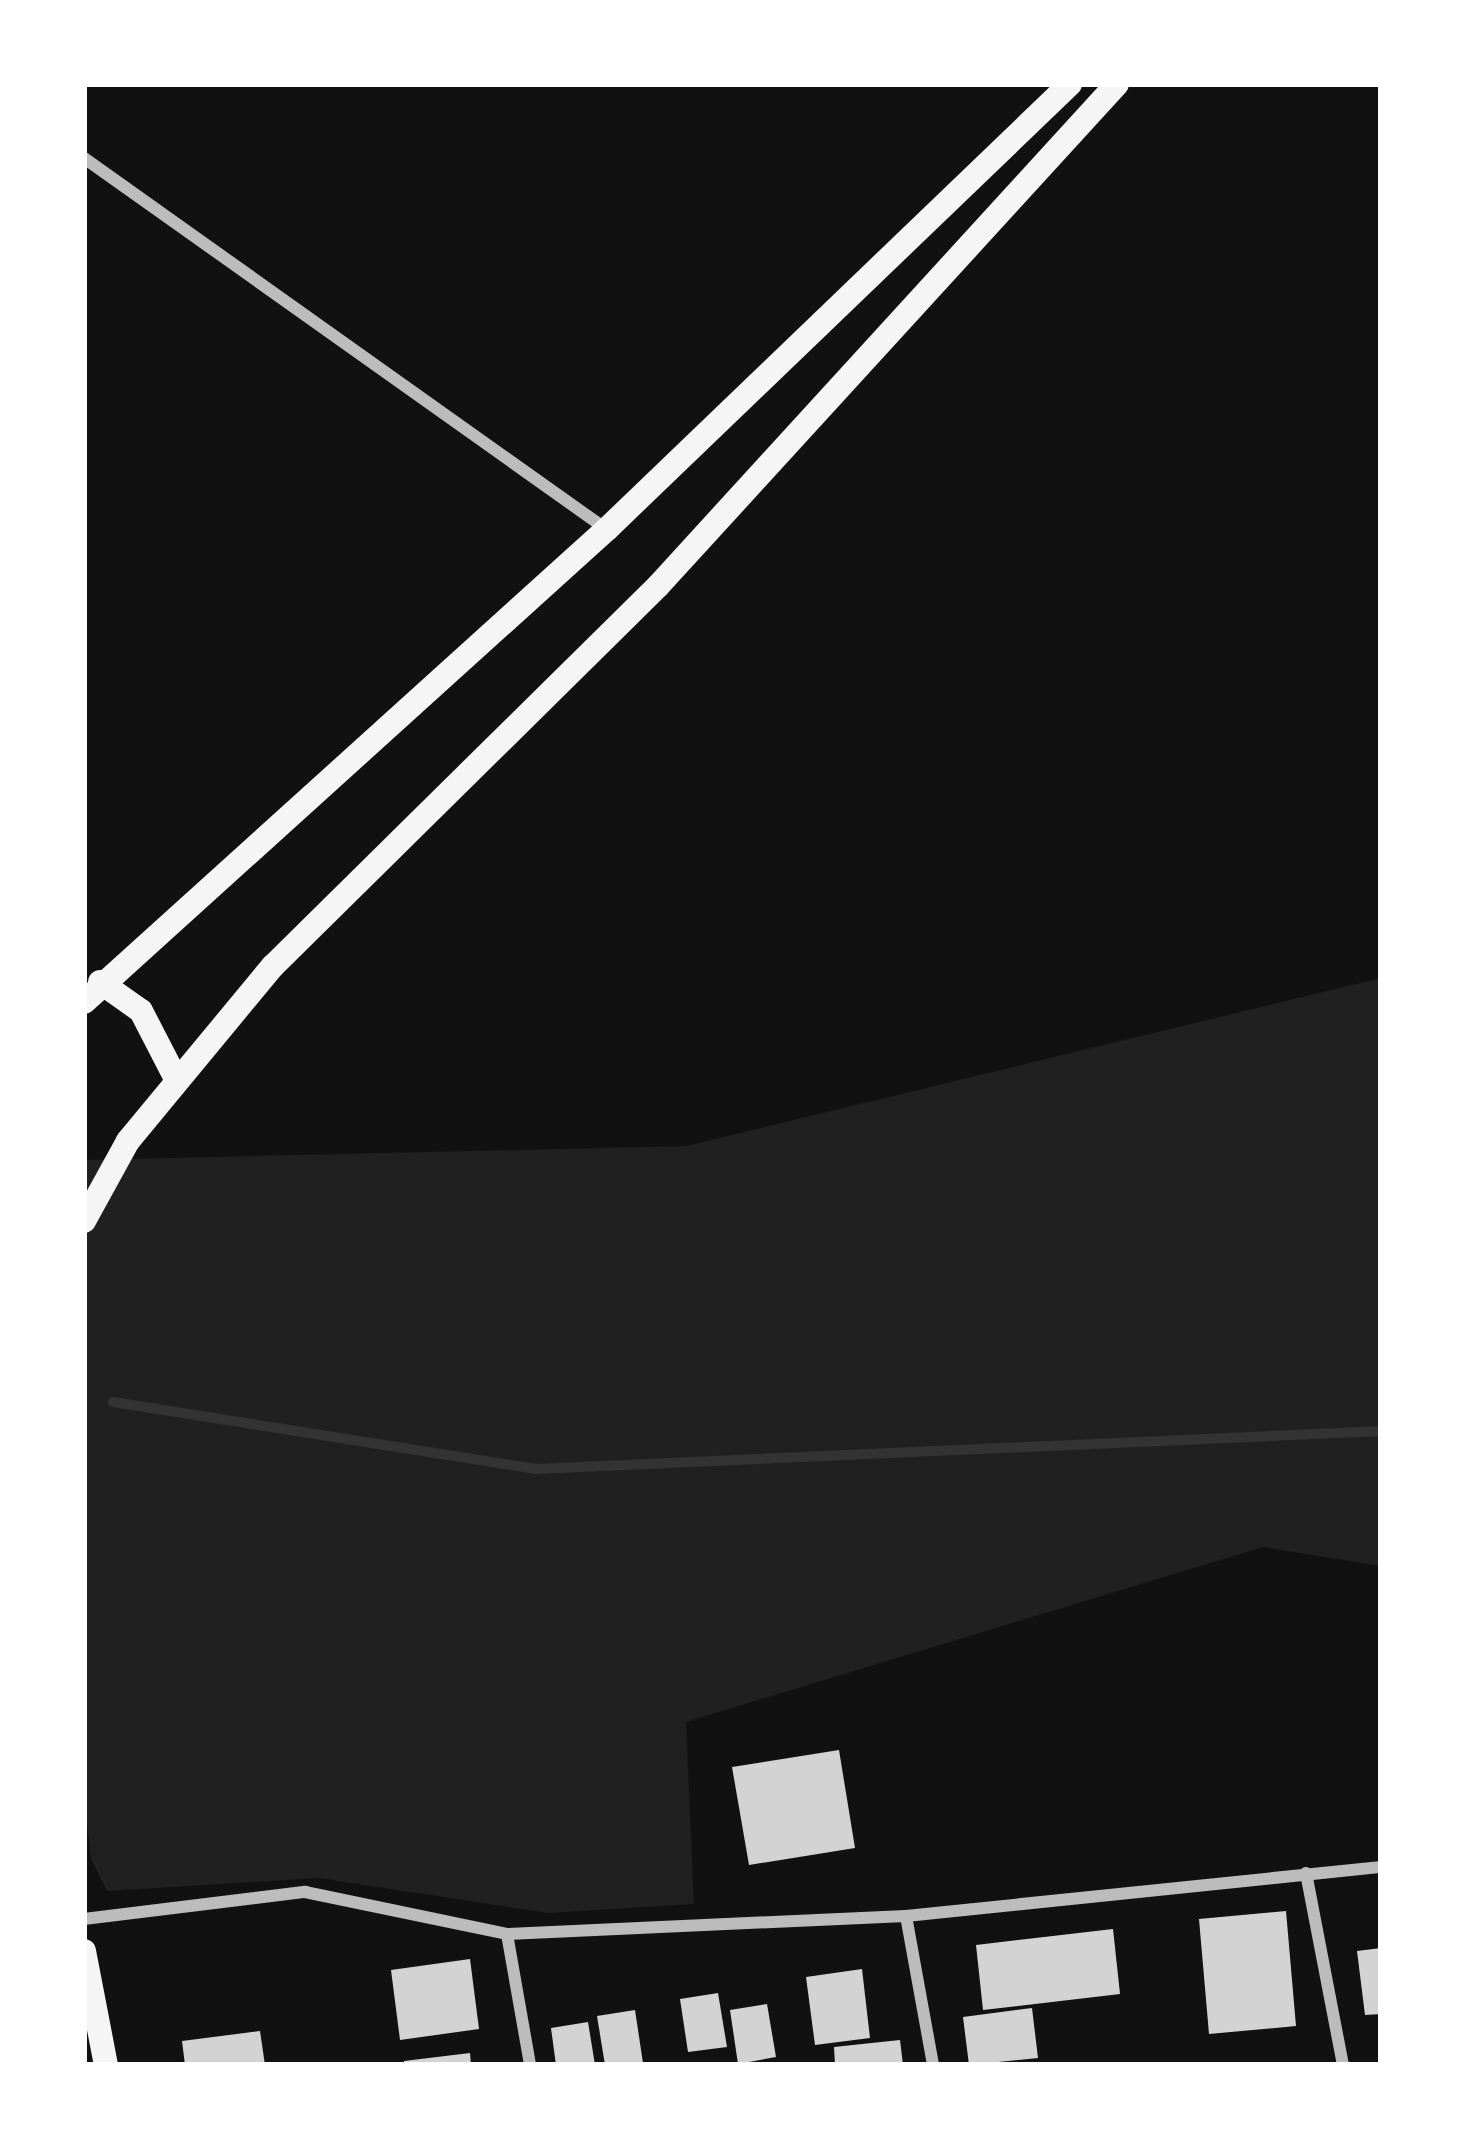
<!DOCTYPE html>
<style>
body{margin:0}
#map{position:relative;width:1465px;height:2149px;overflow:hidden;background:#111;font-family:Jost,sans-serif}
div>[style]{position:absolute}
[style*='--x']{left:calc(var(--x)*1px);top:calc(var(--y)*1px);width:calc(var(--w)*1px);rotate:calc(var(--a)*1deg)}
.green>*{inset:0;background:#202020}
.stream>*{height:10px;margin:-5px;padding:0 5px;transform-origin:5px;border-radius:5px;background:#333}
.building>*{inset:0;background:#d3d3d3}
.minor>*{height:12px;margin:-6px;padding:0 6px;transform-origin:6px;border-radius:6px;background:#bcbcbc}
.secondary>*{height:24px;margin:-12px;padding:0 12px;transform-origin:12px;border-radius:12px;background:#f5f5f5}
span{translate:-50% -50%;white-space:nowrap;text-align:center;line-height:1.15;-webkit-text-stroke:9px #fff;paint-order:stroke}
.frame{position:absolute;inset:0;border:87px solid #fff;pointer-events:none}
</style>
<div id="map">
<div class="green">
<div style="clip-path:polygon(1381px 978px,1381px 1566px,1263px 1547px,686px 1722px,694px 1904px,547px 1913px,319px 1878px,107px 1891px,91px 1859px,84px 1794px,84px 1160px,686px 1146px)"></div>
</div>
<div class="stream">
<div style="--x:113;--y:1402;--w:427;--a:9"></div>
<div style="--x:535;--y:1469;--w:847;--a:-2.57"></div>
</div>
<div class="building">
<div style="clip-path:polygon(839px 1750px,855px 1848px,749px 1865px,732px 1767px)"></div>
<div style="clip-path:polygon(1286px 1911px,1296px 2026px,1209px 2034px,1199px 1919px)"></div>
<div style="clip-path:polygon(1113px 1929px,1120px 1994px,983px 2010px,976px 1945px)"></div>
<div style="clip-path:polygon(1381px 1948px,1381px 2014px,1365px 2015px,1357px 1951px)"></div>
<div style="clip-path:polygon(470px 1959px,479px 2029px,400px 2040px,391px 1970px)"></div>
<div style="clip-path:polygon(862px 1969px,870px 2038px,815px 2045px,806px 1977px)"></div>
<div style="clip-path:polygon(718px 1993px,727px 2047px,688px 2052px,680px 1999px)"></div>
<div style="clip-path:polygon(767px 2004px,776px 2057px,738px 2064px,730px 2010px)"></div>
<div style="clip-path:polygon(1032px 2008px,1038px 2058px,969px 2065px,963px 2017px)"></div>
<div style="clip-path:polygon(635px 2010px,643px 2063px,605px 2065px,597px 2016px)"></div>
<div style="clip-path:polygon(588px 2022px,595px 2065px,556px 2065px,551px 2028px)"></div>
<div style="clip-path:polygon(260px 2031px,265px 2065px,185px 2065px,182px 2041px)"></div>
<div style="clip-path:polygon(900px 2040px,903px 2065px,835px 2065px,834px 2047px)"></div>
<div style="clip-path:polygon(470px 2053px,471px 2065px,404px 2065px,404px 2061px)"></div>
</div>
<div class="minor">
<div style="--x:84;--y:158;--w:640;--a:35.4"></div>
<div style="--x:1306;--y:1873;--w:196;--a:79.1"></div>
<div style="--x:906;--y:1916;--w:151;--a:79.7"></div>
<div style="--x:84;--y:1919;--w:223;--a:-7"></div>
<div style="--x:305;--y:1892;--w:206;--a:11.7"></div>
<div style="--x:507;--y:1934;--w:399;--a:-2.6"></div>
<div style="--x:906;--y:1916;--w:478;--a:-5.9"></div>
<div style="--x:507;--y:1934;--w:133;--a:80"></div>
</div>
<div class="secondary">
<div style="--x:100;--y:982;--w:50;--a:35.3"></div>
<div style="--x:141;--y:1011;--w:74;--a:62.7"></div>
<div style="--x:84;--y:1002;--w:705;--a:-42.13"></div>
<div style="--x:607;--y:529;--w:642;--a:-43.86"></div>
<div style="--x:84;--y:1221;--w:91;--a:-61.2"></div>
<div style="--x:128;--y:1141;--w:227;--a:-50.4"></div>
<div style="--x:273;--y:966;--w:541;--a:-44.63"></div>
<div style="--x:658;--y:586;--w:680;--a:-47.56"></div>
<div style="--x:84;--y:1951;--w:116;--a:79.1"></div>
</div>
<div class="frame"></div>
</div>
